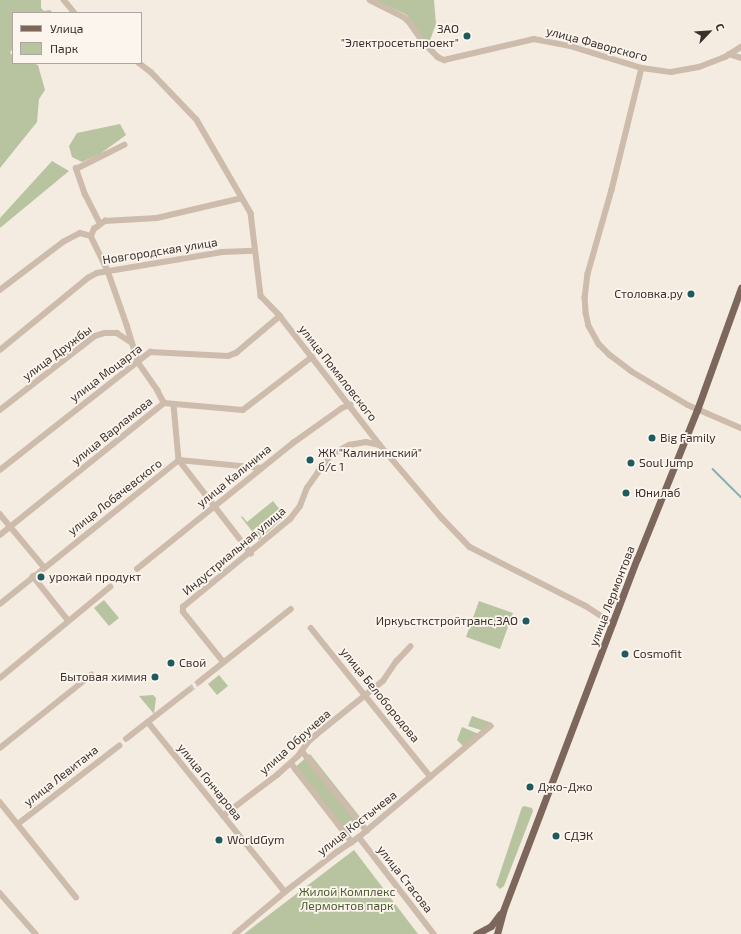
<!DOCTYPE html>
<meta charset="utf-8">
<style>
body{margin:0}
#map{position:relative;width:741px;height:934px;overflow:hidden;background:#f4ebe1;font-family:"Exo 2",sans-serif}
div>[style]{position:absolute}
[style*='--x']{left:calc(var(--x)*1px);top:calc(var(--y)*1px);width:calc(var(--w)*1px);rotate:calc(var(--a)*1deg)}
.green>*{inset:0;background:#b8c4a0}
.stream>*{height:1.5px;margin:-0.75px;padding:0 0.75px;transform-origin:0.75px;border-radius:0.75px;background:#7fb0b2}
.minor-tunnel>*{height:5.5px;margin-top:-2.75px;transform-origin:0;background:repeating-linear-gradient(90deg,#cfc6bd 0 5.5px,transparent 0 8.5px)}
.minor>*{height:5.5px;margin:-2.75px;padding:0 2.75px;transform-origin:2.75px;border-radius:2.75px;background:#cdbbac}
.major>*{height:7px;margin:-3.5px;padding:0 3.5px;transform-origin:3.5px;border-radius:3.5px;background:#7d675c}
.dots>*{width:11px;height:11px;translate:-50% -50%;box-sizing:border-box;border:2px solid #fbf5ee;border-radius:50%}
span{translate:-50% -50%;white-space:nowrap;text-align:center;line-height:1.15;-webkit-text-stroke:3.5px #fbf5ee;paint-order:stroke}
.poi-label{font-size:12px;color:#3b302b}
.right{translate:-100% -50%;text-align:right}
.left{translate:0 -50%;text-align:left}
.street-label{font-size:12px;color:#3b302b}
.park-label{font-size:12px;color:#4a5a2e}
.legend{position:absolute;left:12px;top:12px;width:130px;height:52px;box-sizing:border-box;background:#fbf5ee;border:1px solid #aea6a0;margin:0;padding:5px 7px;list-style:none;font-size:12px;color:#3b302b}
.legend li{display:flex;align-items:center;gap:8px;height:20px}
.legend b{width:20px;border:1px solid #aea6a0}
.north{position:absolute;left:689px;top:12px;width:40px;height:40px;-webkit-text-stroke:3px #fbf5ee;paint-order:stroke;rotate:65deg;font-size:11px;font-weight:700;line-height:16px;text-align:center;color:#3b302b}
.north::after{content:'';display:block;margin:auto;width:14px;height:18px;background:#3b302b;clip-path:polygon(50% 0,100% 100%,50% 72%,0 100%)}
</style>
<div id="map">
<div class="green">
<div style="clip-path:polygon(0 0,41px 0,41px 8px,44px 11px,50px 10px,53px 13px,13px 13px,13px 49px,10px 52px,13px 57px,13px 63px,32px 63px,38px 65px,45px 90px,39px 99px,37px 122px,0 168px)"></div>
<div style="clip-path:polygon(374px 0,434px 0,436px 24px,430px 40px,420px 39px,407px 15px)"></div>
<div style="clip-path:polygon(120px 124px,126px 135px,100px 154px,82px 162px,72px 157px,69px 146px,77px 133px)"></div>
<div style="clip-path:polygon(52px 161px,69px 171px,0 228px,0 218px)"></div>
<div style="clip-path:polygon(273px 501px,285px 516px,259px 540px,241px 517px,242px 516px,247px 522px)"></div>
<div style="clip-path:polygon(104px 600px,119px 618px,109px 626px,94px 608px)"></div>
<div style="clip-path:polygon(479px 601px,513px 613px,500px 649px,466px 637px)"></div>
<div style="clip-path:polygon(219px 675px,228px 686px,217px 695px,208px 684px)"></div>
<div style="clip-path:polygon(153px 695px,156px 698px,154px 714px,139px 696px)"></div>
<div style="clip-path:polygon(472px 716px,492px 723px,484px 731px,468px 726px)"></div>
<div style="clip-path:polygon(462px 727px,481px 735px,465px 748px,457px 740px)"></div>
<div style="clip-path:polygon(310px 754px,364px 822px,346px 836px,292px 770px)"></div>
<div style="clip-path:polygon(524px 806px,532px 808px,533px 811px,504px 886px,500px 889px,496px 885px,522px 807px)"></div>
<div style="clip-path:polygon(354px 850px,418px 934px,244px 934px)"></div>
</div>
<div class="stream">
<div style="--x:713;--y:469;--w:40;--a:45"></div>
</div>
<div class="minor-tunnel">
<div style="--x:189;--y:690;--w:13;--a:-39"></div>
</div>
<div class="minor">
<div style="--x:64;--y:0;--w:17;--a:50"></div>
<div style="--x:370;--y:0;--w:39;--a:27"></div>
<div style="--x:405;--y:18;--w:7;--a:45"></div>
<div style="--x:410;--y:23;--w:24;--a:55"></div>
<div style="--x:424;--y:43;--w:20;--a:45"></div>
<div style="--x:438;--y:57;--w:7;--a:27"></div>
<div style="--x:444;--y:60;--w:92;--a:-13.1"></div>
<div style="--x:534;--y:39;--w:37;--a:11"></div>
<div style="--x:570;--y:46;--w:75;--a:17"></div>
<div style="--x:642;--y:68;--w:29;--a:8"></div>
<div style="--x:671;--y:72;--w:28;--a:-10"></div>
<div style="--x:699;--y:67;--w:28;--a:-21"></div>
<div style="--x:725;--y:57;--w:19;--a:-32"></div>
<div style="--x:729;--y:54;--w:13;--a:18"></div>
<div style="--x:139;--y:63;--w:15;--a:37"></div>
<div style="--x:151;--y:72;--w:66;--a:46.2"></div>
<div style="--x:197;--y:120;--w:108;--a:59.9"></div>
<div style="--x:251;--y:213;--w:84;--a:83.1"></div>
<div style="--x:261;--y:296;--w:28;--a:46"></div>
<div style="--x:280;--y:316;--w:163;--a:52.2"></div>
<div style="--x:380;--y:445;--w:96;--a:49.7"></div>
<div style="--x:442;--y:518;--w:40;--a:46"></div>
<div style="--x:470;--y:547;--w:130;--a:27"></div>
<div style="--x:586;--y:606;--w:33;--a:33"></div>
<div style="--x:642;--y:68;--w:126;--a:103.8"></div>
<div style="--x:612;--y:190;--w:87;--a:105.9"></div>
<div style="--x:588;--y:274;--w:23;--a:97"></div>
<div style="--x:585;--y:297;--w:16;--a:86"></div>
<div style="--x:586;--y:313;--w:13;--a:77"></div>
<div style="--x:589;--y:326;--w:21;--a:61"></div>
<div style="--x:599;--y:344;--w:16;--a:45"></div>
<div style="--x:610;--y:355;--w:26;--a:37"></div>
<div style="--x:631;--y:371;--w:66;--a:30.8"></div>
<div style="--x:688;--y:405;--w:58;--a:23.5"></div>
<div style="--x:100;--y:224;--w:33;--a:-117"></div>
<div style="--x:85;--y:195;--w:28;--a:-109"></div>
<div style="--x:76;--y:169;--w:54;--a:-26.6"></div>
<div style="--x:91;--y:236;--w:39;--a:64"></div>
<div style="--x:108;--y:271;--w:57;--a:70.6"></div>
<div style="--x:127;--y:325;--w:39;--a:73"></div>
<div style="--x:138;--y:362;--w:35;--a:55"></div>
<div style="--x:158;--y:391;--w:13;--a:63"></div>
<div style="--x:91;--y:236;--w:8;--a:-67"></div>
<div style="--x:94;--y:229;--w:14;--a:-36"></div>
<div style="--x:105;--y:221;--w:52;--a:-3.3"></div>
<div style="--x:157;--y:218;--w:87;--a:-13.2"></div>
<div style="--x:0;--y:290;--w:79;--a:-37.3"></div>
<div style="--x:63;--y:242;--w:19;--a:-28"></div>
<div style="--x:80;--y:233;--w:11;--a:15"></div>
<div style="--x:0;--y:350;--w:114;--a:-39.3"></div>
<div style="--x:88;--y:278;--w:10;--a:-29"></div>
<div style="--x:97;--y:273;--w:127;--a:-9.5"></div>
<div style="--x:222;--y:252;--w:32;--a:-2"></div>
<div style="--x:174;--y:405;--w:55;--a:84.8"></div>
<div style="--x:179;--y:460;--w:118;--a:52.3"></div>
<div style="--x:0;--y:410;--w:120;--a:-37.9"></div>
<div style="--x:95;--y:336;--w:10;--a:-17"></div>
<div style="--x:105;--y:333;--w:12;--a:0"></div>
<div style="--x:117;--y:333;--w:17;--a:33"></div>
<div style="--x:0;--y:470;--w:191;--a:-38.2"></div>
<div style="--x:150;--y:352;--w:78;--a:2.9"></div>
<div style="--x:228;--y:356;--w:9;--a:-21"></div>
<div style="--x:236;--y:353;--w:57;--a:-40.1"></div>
<div style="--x:0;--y:514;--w:69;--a:50.3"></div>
<div style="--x:0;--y:535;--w:211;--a:-38.8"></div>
<div style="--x:164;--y:403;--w:79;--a:5.1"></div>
<div style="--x:243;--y:410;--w:87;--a:-37.5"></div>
<div style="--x:137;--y:569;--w:201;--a:-38.9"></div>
<div style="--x:293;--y:443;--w:60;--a:-35.5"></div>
<div style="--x:342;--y:408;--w:9;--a:-21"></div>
<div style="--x:33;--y:576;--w:56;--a:51.5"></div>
<div style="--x:0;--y:604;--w:230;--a:-38.8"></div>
<div style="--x:179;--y:460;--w:83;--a:5.5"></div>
<div style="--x:311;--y:628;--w:191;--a:51.2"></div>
<div style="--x:223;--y:662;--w:64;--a:-128.7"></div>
<div style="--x:183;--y:612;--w:5;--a:-90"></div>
<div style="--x:183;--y:607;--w:139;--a:-39.4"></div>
<div style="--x:290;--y:519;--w:16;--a:-52"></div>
<div style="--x:300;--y:506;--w:19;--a:-69"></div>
<div style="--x:307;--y:488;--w:19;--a:-55"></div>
<div style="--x:318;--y:472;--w:21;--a:-53"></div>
<div style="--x:331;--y:455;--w:21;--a:-29"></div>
<div style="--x:349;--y:445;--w:17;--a:-10"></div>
<div style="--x:366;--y:442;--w:14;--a:12"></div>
<div style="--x:0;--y:678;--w:143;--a:-39.6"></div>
<div style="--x:199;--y:682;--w:117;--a:-38.4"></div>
<div style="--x:148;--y:722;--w:218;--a:51.1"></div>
<div style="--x:126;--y:739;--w:80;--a:-37.9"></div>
<div style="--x:0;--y:748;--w:117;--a:-38.7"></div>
<div style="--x:302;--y:751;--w:103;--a:50.9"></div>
<div style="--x:291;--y:763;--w:100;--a:52.3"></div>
<div style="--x:0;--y:802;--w:122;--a:51.3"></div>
<div style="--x:223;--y:816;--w:68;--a:-37.2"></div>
<div style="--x:277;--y:775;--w:28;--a:-42"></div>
<div style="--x:298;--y:756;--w:17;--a:-54"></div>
<div style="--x:308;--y:742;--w:11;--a:-41"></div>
<div style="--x:316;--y:735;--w:86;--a:-38.9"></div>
<div style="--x:383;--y:681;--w:23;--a:-56"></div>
<div style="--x:396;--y:662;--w:21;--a:-47"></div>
<div style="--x:18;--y:824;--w:128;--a:-37.7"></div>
<div style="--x:359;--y:837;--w:123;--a:52.3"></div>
<div style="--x:0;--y:893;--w:55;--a:48.7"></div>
<div style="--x:235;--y:934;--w:65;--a:-40"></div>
<div style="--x:285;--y:892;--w:66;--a:-37.6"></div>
<div style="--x:337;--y:852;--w:27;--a:-34"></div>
<div style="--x:359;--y:837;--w:172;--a:-40.1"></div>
</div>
<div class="major">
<div style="--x:476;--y:934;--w:17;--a:-28"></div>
<div style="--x:491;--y:926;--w:15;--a:-53"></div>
<div style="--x:497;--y:934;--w:24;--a:-75"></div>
<div style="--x:503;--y:911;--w:377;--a:-69.2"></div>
<div style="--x:637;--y:559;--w:161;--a:-68.1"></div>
<div style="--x:697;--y:410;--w:130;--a:-70.2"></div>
</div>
<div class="dots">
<div style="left:467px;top:36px;background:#1f5a5e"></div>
<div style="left:691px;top:294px;background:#1f5a5e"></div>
<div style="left:652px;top:438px;background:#1f5a5e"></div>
<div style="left:310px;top:460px;background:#1f5a5e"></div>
<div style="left:631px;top:463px;background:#1f5a5e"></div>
<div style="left:626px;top:493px;background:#1f5a5e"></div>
<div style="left:41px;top:577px;background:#1f5a5e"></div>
<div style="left:526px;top:621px;background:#1f5a5e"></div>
<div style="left:625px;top:654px;background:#1f5a5e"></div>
<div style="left:171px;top:663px;background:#1f5a5e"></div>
<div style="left:155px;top:677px;background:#1f5a5e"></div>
<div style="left:530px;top:787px;background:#1f5a5e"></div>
<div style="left:556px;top:836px;background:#1f5a5e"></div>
<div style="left:219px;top:840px;background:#1f5a5e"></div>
</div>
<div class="poi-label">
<span class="right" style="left:459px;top:36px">ЗАО<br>"Электросетьпроект"</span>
<span class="right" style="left:683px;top:294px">Столовка.ру</span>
<span class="left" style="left:660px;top:438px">Big Family</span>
<span class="left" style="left:318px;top:460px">ЖК "Калининский"<br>б/с 1</span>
<span class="left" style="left:639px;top:463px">Soul Jump</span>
<span class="left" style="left:635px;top:493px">Юнилаб</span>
<span class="left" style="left:49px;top:577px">урожай продукт</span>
<span class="right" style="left:518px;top:621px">Иркуьсткстройтранс,ЗАО</span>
<span class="left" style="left:633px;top:654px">Cosmofit</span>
<span class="left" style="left:179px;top:663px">Свой</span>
<span class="right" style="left:147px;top:677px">Бытовая химия</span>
<span class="left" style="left:538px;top:787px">Джо-Джо</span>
<span class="left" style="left:564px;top:836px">СДЭК</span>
<span class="left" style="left:227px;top:840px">WorldGym</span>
</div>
<div class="street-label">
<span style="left:597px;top:44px;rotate:15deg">улица Фаворского</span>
<span style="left:160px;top:251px;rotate:-9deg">Новгородская улица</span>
<span style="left:57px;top:353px;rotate:-37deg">улица Дружбы</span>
<span style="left:106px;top:373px;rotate:-37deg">улица Моцарта</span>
<span style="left:338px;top:373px;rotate:52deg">улица Помяловского</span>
<span style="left:112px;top:431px;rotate:-39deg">улица Варламова</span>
<span style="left:234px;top:476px;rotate:-39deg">улица Калинина</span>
<span style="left:115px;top:497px;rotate:-38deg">улица Лобачевского</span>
<span style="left:234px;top:551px;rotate:-40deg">Индустриальная улица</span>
<span style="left:612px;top:596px;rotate:-69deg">улица Лермонтова</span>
<span style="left:380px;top:695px;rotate:51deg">улица Белобородова</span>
<span style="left:295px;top:742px;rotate:-42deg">улица Обручева</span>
<span style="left:61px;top:776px;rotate:-38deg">улица Левитана</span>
<span style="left:210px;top:782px;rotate:51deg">улица Гончарова</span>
<span style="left:357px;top:823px;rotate:-38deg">улица Костычева</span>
<span style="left:405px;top:879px;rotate:52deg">улица Стасова</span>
</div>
<div class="park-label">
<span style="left:347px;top:899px">Жилой Комплекс<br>Лермонтов парк</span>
</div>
<ul class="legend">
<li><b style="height:5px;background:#7d675c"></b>Улица</li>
<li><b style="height:11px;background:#b8c4a0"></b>Парк</li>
</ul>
<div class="north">С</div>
</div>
